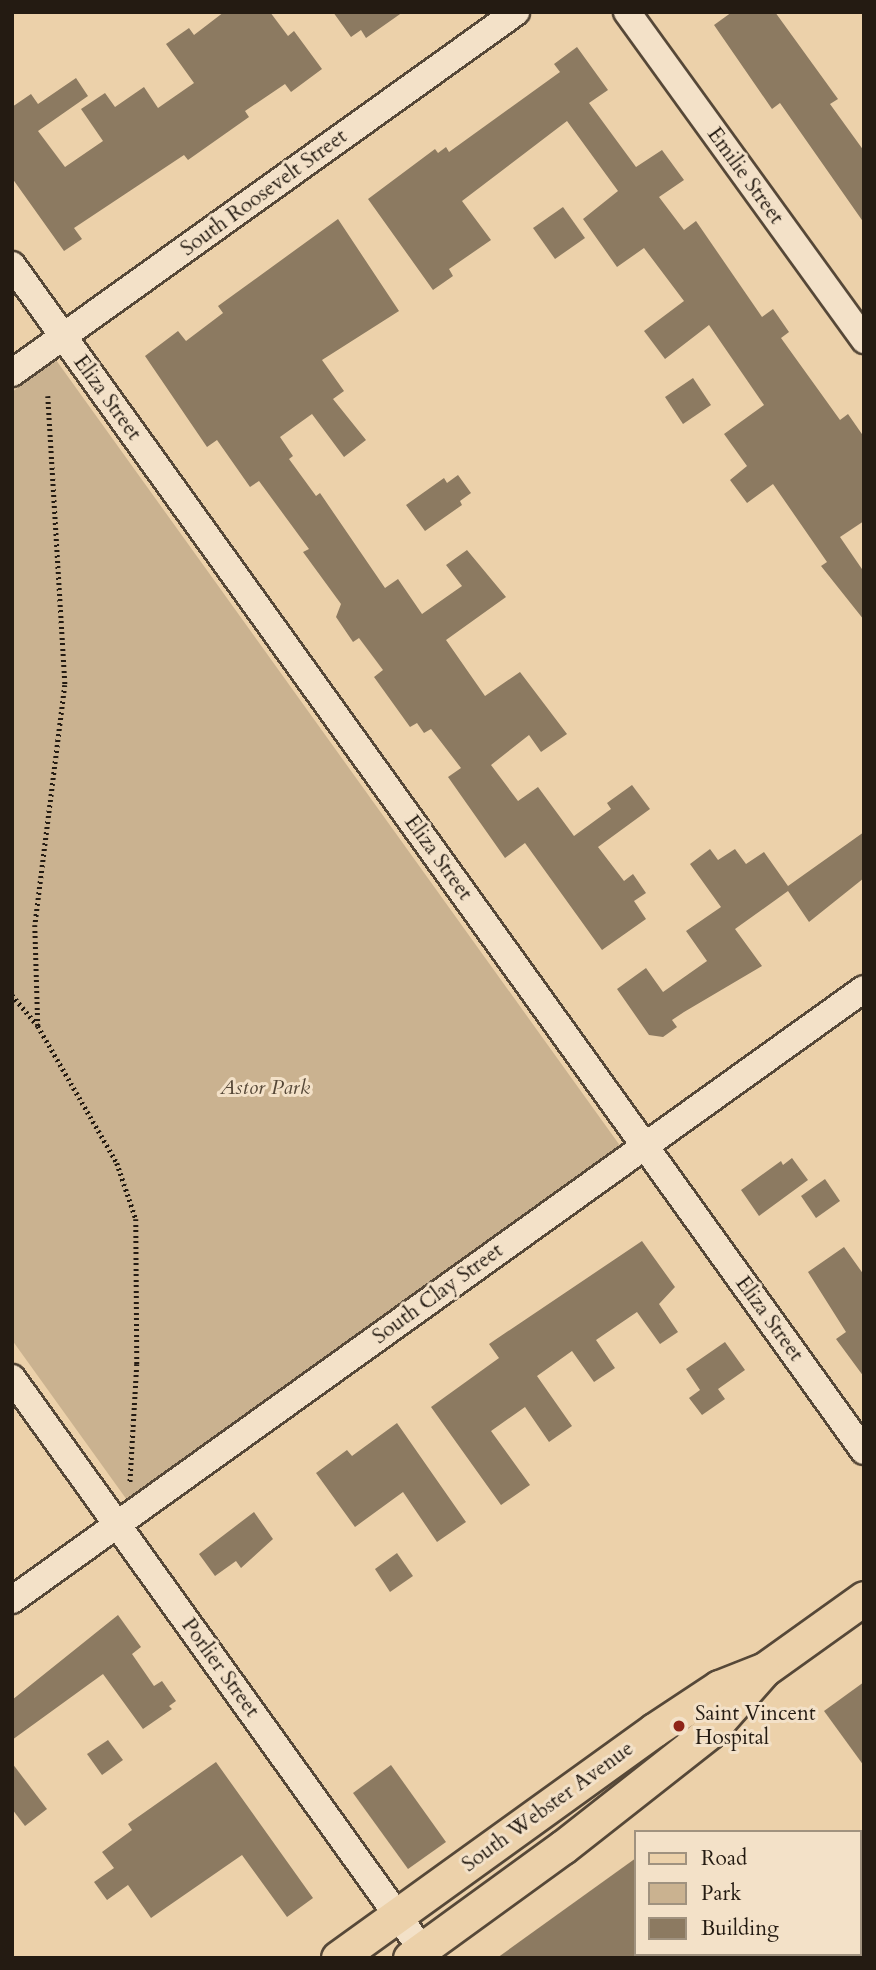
<!DOCTYPE html>
<style>
body{margin:0}
#map{position:relative;width:876px;height:1970px;overflow:hidden;background:#ecd1aa;font-family:Cardo,serif}
div>[style]{position:absolute}
[style*='--x']{left:calc(var(--x)*1px);top:calc(var(--y)*1px);width:calc(var(--w)*1px);rotate:calc(var(--a)*1deg)}
.green>*{inset:0;background:#cab290}
.building>*{inset:0;background:#8c7a61}
.path>*{height:4.5px;margin-top:-2.25px;transform-origin:0;background:repeating-linear-gradient(90deg,#241b12 0 2px,transparent 0 5.5px)}
.roads{filter:drop-shadow(2px 0 #564838) drop-shadow(-2px 0 #564838) drop-shadow(0 2px #564838) drop-shadow(0 -2px #564838)}
.minor>*{height:26px;margin:-13px;padding:0 13px;transform-origin:13px;border-radius:13px;background:#f3e1c8}
.major>*{height:33px;margin:-16.5px;padding:0 16.5px;transform-origin:16.5px;border-radius:16.5px;background:#ecd1aa}
.dots>*{width:19px;height:19px;translate:-50% -50%;box-sizing:border-box;border:4px solid #f3e1c8;border-radius:50%}
span{translate:-50% -50%;white-space:nowrap;text-align:center;line-height:1.15;-webkit-text-stroke:6px #f3e1c8;paint-order:stroke}
.street-label{font-size:21px;color:#241b12}
.park-label{font-size:21px;color:#564838;font-style:italic}
.poi-label{font-size:21px;color:#241b12}
.left{translate:0 -50%;text-align:left}
.frame{position:absolute;inset:0;border:14px solid #241b12;pointer-events:none}
.legend{position:absolute;left:634px;top:1830px;width:228px;height:126px;box-sizing:border-box;background:#f3e1c8;border:2px solid #a0927f;margin:0;padding:9px 12px;list-style:none;font-size:21px;color:#241b12}
.legend li{display:flex;align-items:center;gap:14px;height:35px}
.legend b{width:35px;border:2px solid #a0927f}
</style>
<div id="map">
<div class="green">
<div style="clip-path:polygon(56px 360px,621px 1147px,127px 1500px,12px 1340px,12px 392px)"></div>
</div>
<div class="building">
<div style="clip-path:polygon(224px 12px,270px 12px,288px 36px,294px 31px,322px 69px,291px 92px,285px 84px,245px 111px,249px 117px,188px 160px,184px 155px,74px 228px,82px 239px,64px 251px,12px 178px,12px 107px,31px 94px,38px 104px,76px 78px,88px 96px,38px 131px,65px 167px,103px 141px,81px 109px,105px 93px,115px 107px,144px 87px,158px 108px,194px 83px,166px 44px,189px 28px,194px 35px)"></div>
<div style="clip-path:polygon(333px 12px,403px 12px,366px 38px,361px 30px,351px 37px)"></div>
<div style="clip-path:polygon(732px 12px,775px 12px,838px 99px,830px 104px,864px 151px,864px 223px,780px 103px,772px 109px,714px 25px)"></div>
<div style="clip-path:polygon(577px 47px,608px 90px,589px 103px,636px 167px,662px 150px,684px 180px,659px 197px,684px 230px,696px 221px,762px 317px,773px 309px,789px 332px,781px 338px,840px 420px,848px 414px,864px 437px,864px 521px,840px 537px,864px 572px,864px 620px,821px 566px,827px 562px,773px 484px,747px 503px,730px 480px,747px 466px,724px 434px,764px 405px,709px 325px,665px 359px,644px 331px,684px 301px,644px 248px,617px 267px,583px 219px,618px 191px,567px 121px,462px 201px,491px 240px,449px 269px,453px 276px,433px 290px,368px 199px,435px 149px,438px 153px,446px 147px,449px 152px,560px 72px,554px 64px)"></div>
<div style="clip-path:polygon(563px 207px,585px 238px,555px 259px,533px 228px)"></div>
<div style="clip-path:polygon(338px 219px,399px 311px,322px 360px,344px 391px,333px 399px,366px 440px,344px 457px,312px 414px,280px 437px,293px 456px,289px 459px,316px 496px,320px 493px,385px 588px,398px 579px,422px 614px,462px 586px,446px 565px,467px 550px,506px 597px,446px 640px,485px 696px,520px 672px,567px 734px,541px 752px,529px 735px,491px 765px,518px 801px,538px 787px,574px 836px,611px 809px,607px 803px,632px 785px,650px 809px,598px 847px,624px 881px,633px 874px,646px 893px,634px 901px,646px 919px,602px 950px,525px 843px,505px 858px,448px 777px,461px 768px,431px 729px,424px 733px,417px 723px,410px 727px,374px 677px,383px 670px,359px 638px,353px 642px,336px 617px,341px 604px,303px 552px,309px 549px,259px 481px,250px 487px,217px 440px,207px 447px,145px 356px,178px 331px,186px 341px,223px 313px,218px 306px)"></div>
<div style="clip-path:polygon(693px 378px,711px 405px,683px 424px,665px 397px)"></div>
<div style="clip-path:polygon(458px 475px,471px 493px,460px 501px,462px 505px,425px 531px,406px 505px,444px 478px,447px 483px)"></div>
<div style="clip-path:polygon(864px 832px,864px 878px,809px 922px,788px 891px,735px 929px,762px 966px,684px 1012px,672px 1020px,677px 1027px,663px 1037px,649px 1035px,617px 989px,646px 968px,663px 992px,707px 961px,686px 931px,721px 907px,690px 864px,710px 849px,718px 860px,735px 849px,746px 864px,764px 852px,788px 886px)"></div>
<div style="clip-path:polygon(792px 1158px,808px 1180px,759px 1216px,741px 1190px,781px 1161px,783px 1165px)"></div>
<div style="clip-path:polygon(825px 1179px,840px 1201px,816px 1218px,801px 1196px)"></div>
<div style="clip-path:polygon(642px 1241px,675px 1287px,659px 1304px,678px 1332px,660px 1344px,637px 1312px,596px 1340px,615px 1368px,594px 1382px,572px 1351px,537px 1376px,572px 1426px,549px 1442px,525px 1407px,491px 1431px,530px 1485px,501px 1505px,431px 1407px,499px 1358px,489px 1344px)"></div>
<div style="clip-path:polygon(844px 1247px,864px 1275px,864px 1377px,836px 1339px,846px 1332px,808px 1272px)"></div>
<div style="clip-path:polygon(725px 1342px,745px 1370px,718px 1389px,725px 1399px,702px 1415px,689px 1398px,700px 1390px,686px 1369px)"></div>
<div style="clip-path:polygon(397px 1423px,466px 1522px,437px 1542px,403px 1492px,355px 1527px,316px 1473px,347px 1450px,352px 1456px)"></div>
<div style="clip-path:polygon(254px 1512px,273px 1539px,241px 1568px,236px 1561px,215px 1576px,199px 1554px)"></div>
<div style="clip-path:polygon(397px 1553px,413px 1576px,390px 1592px,375px 1569px)"></div>
<div style="clip-path:polygon(118px 1615px,141px 1647px,132px 1654px,154px 1686px,162px 1681px,176px 1701px,169px 1706px,172px 1709px,143px 1729px,103px 1674px,12px 1740px,12px 1700px)"></div>
<div style="clip-path:polygon(864px 1682px,864px 1766px,824px 1711px)"></div>
<div style="clip-path:polygon(108px 1740px,123px 1760px,102px 1775px,87px 1754px)"></div>
<div style="clip-path:polygon(216px 1762px,313px 1898px,287px 1917px,242px 1855px,151px 1918px,128px 1885px,107px 1900px,94px 1882px,114px 1868px,102px 1852px,132px 1830px,128px 1824px)"></div>
<div style="clip-path:polygon(12px 1763px,47px 1809px,25px 1826px,12px 1809px)"></div>
<div style="clip-path:polygon(391px 1765px,446px 1842px,408px 1869px,353px 1793px)"></div>
<div style="clip-path:polygon(636px 1858px,636px 1958px,497px 1958px)"></div>
</div>
<div class="path">
<div style="--x:48;--y:396;--w:289;--a:86.6"></div>
<div style="--x:65;--y:685;--w:242;--a:97.1"></div>
<div style="--x:35;--y:925;--w:101;--a:88.3"></div>
<div style="--x:38;--y:1026;--w:158;--a:60"></div>
<div style="--x:117;--y:1163;--w:59;--a:71.3"></div>
<div style="--x:136;--y:1219;--w:145;--a:89.6"></div>
<div style="--x:137;--y:1364;--w:120;--a:93.3"></div>
<div style="--x:12;--y:995;--w:40;--a:50"></div>
</div>
<div class="roads">
<div class="minor">
<div style="--x:627;--y:12;--w:405;--a:54.1"></div>
<div style="--x:12;--y:265;--w:1460;--a:54.31"></div>
<div style="--x:12;--y:373;--w:620;--a:-35.61"></div>
<div style="--x:12;--y:1378;--w:714;--a:54.35"></div>
<div style="--x:12;--y:1600;--w:1048;--a:-35.65"></div>
</div>
<div class="major">
<div style="--x:338;--y:1958;--w:390;--a:-35.8"></div>
<div style="--x:654;--y:1730;--w:78;--a:-33.5"></div>
<div style="--x:719;--y:1687;--w:49;--a:-21.4"></div>
<div style="--x:765;--y:1669;--w:122;--a:-35.6"></div>
<div style="--x:410;--y:1958;--w:189;--a:-36"></div>
<div style="--x:563;--y:1847;--w:186;--a:-38.2"></div>
<div style="--x:709;--y:1732;--w:81;--a:-48.5"></div>
</div>
</div>
<div class="dots">
<div style="left:679px;top:1726px;background:#8f2418"></div>
</div>
<div class="street-label">
<span style="left:745px;top:176px;rotate:54deg">Emilie Street</span>
<span style="left:264px;top:193px;rotate:-36deg">South Roosevelt Street</span>
<span style="left:107px;top:398px;rotate:54deg">Eliza Street</span>
<span style="left:438px;top:858px;rotate:54deg">Eliza Street</span>
<span style="left:438px;top:1294px;rotate:-36deg">South Clay Street</span>
<span style="left:769px;top:1319px;rotate:54deg">Eliza Street</span>
<span style="left:220px;top:1668px;rotate:54deg">Porlier Street</span>
<span style="left:548px;top:1807px;rotate:-36deg">South Webster Avenue</span>
</div>
<div class="park-label">
<span style="left:265px;top:1088px">Astor Park</span>
</div>
<div class="poi-label">
<span class="left" style="left:695px;top:1726px">Saint Vincent<br>Hospital</span>
</div>
<div class="frame"></div>
<ul class="legend">
<li><b style="height:9px;background:#ecd1aa"></b>Road</li>
<li><b style="height:19px;background:#cab290"></b>Park</li>
<li><b style="height:19px;background:#8c7a61"></b>Building</li>
</ul>
</div>
